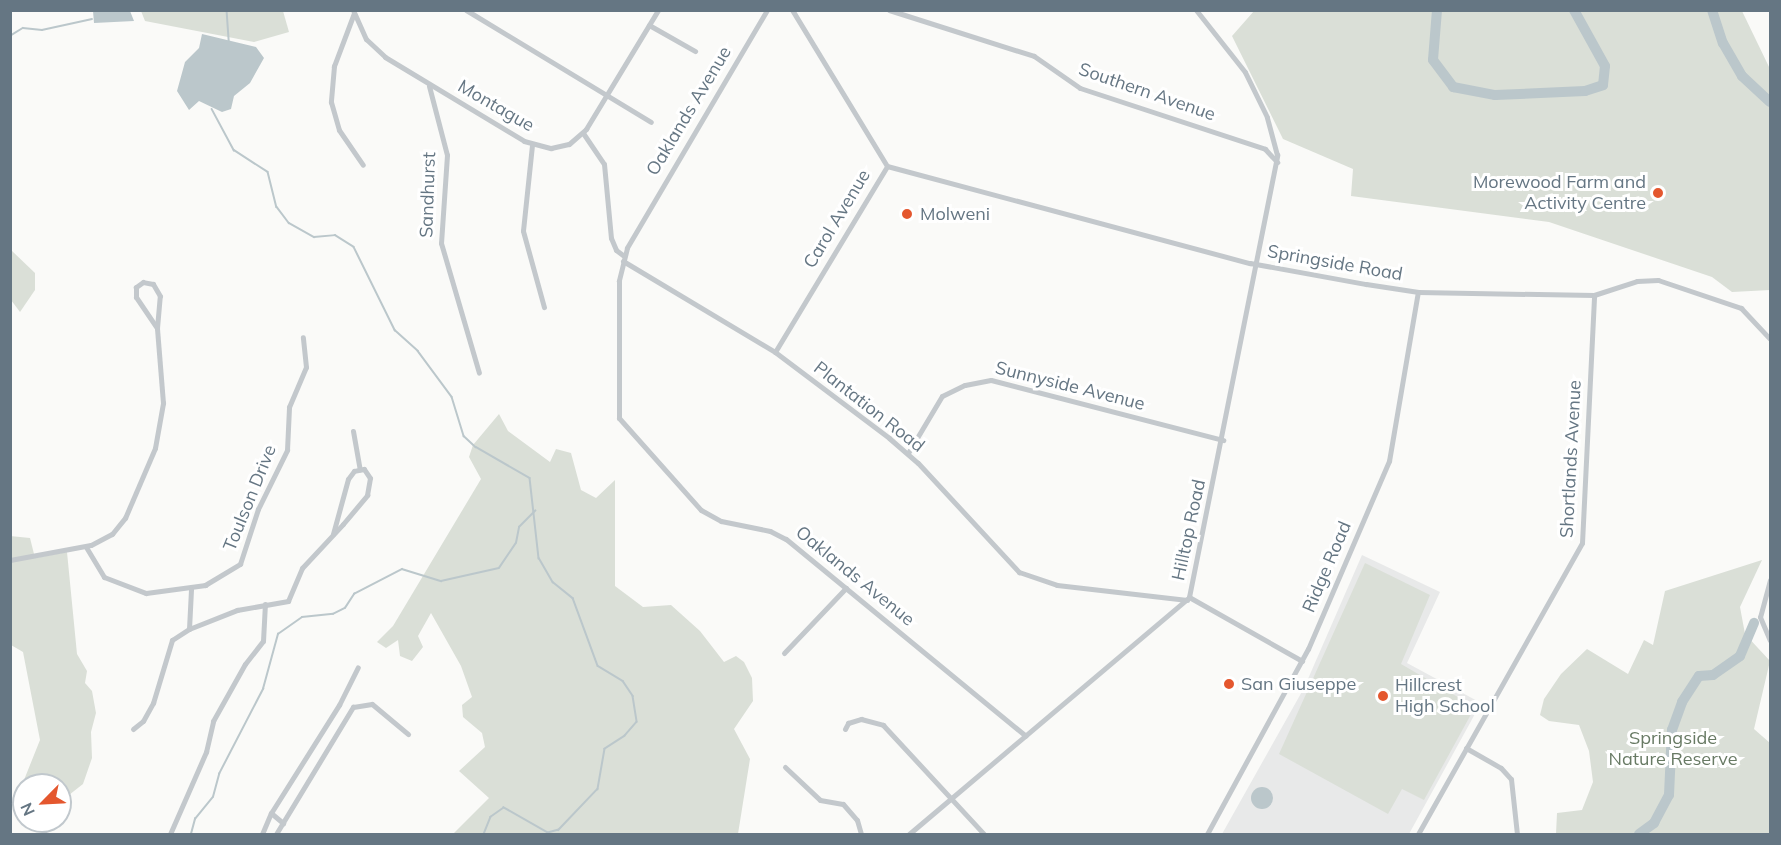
<!DOCTYPE html>
<style>
body{margin:0}
#map{position:relative;width:1781px;height:845px;overflow:hidden;background:#fafaf8;font-family:Mulish,sans-serif}
div>[style]{position:absolute}
[style*='--x']{left:calc(var(--x)*1px);top:calc(var(--y)*1px);width:calc(var(--w)*1px);rotate:calc(var(--a)*1deg)}
.built>*{inset:0;background:#e8e9e9}
.green>*{inset:0;background:#dadfd7}
.water>*{inset:0;background:#bbc7cb}
.round{border-radius:50%}
.stream>*{height:1.5px;margin:-0.75px;padding:0 0.75px;transform-origin:0.75px;border-radius:0.75px;background:#bbc7cb}
.river>*{height:10px;margin:-5px;padding:0 5px;transform-origin:5px;border-radius:5px;background:#bbc7cb}
.street>*{height:5px;margin:-2.5px;padding:0 2.5px;transform-origin:2.5px;border-radius:2.5px;background:#c3c8cc}
.dots>*{width:16px;height:16px;translate:-50% -50%;box-sizing:border-box;border:3px solid #fff;border-radius:50%}
span{translate:-50% -50%;white-space:nowrap;text-align:center;line-height:1.15;-webkit-text-stroke:6px #fff;paint-order:stroke}
.street-label{font-size:18px;color:#657683}
.poi-label{font-size:18px;color:#657683}
.right{translate:-100% -50%;text-align:right}
.left{translate:0 -50%;text-align:left}
.park-label{font-size:18px;color:#687a64}
.frame{position:absolute;inset:0;border:12px solid #657683;pointer-events:none}
.north{position:absolute;left:12px;top:773px;width:60px;height:60px;box-sizing:border-box;background:#fff;border:2px solid #c1c8cd;border-radius:50%;rotate:246deg;font-size:16px;font-weight:700;line-height:24px;text-align:center;color:#657683}
.north::after{content:'';display:block;margin:auto;width:21px;height:27px;background:#e4572e;clip-path:polygon(50% 0,100% 100%,50% 72%,0 100%)}
</style>
<div id="map">
<div class="built">
<div style="clip-path:polygon(1362px 555px,1440px 592px,1407px 663px,1481px 703px,1409px 834px,1222px 834px,1304px 688px)"></div>
</div>
<div class="green">
<div style="clip-path:polygon(141px 11px,283px 11px,289px 32px,254px 42px,145px 21px)"></div>
<div style="clip-path:polygon(1254px 11px,1742px 11px,1770px 69px,1770px 290px,1732px 292px,1712px 277px,1549px 222px,1351px 196px,1353px 169px,1283px 139px,1232px 36px)"></div>
<div style="clip-path:polygon(11px 250px,35px 273px,35px 290px,20px 312px,11px 300px)"></div>
<div style="clip-path:polygon(499px 414px,508px 431px,550px 462px,556px 449px,571px 453px,581px 490px,596px 498px,615px 480px,615px 586px,643px 607px,671px 605px,700px 631px,724px 662px,736px 656px,744px 662px,752px 678px,753px 701px,734px 729px,750px 759px,738px 834px,453px 834px,489px 798px,459px 771px,485px 747px,482px 733px,463px 717px,462px 705px,472px 697px,461px 666px,431px 613px,418px 636px,423px 647px,412px 661px,400px 656px,398px 640px,386px 648px,377px 642px,393px 626px,481px 479px,469px 457px,473px 445px)"></div>
<div style="clip-path:polygon(10px 536px,30px 538px,35px 558px,67px 552px,77px 654px,87px 671px,85px 683px,92px 691px,96px 713px,91px 732px,92px 758px,83px 784px,60px 802px,60px 785px,24px 785px,24px 789px,22px 785px,40px 740px,23px 652px,11px 645px)"></div>
<div style="clip-path:polygon(1762px 560px,1740px 607px,1745px 634px,1770px 661px,1754px 729px,1770px 743px,1770px 834px,1556px 834px,1557px 813px,1582px 810px,1593px 782px,1589px 751px,1579px 725px,1549px 721px,1540px 715px,1544px 699px,1561px 674px,1587px 649px,1628px 674px,1644px 640px,1653px 645px,1665px 591px)"></div>
<div style="clip-path:polygon(1365px 563px,1430px 595px,1401px 664px,1475px 707px,1424px 800px,1402px 789px,1388px 814px,1279px 754px)"></div>
</div>
<div class="water">
<div style="clip-path:polygon(93px 11px,130px 11px,134px 21px,94px 23px)"></div>
<div style="clip-path:polygon(202px 34px,256px 47px,264px 58px,250px 83px,234px 96px,231px 109px,222px 112px,199px 101px,189px 110px,177px 91px,185px 62px,199px 48px)"></div>
<div class="round" style="left:1251px;top:787px;width:22px;height:22px"></div>
</div>
<div class="stream">
<div style="--x:227;--y:10;--w:31;--a:86"></div>
<div style="--x:10;--y:36;--w:15;--a:-32"></div>
<div style="--x:23;--y:28;--w:19;--a:6"></div>
<div style="--x:42;--y:30;--w:51;--a:-12.4"></div>
<div style="--x:212;--y:109;--w:47;--a:61.8"></div>
<div style="--x:234;--y:150;--w:40;--a:32.9"></div>
<div style="--x:268;--y:172;--w:36;--a:76"></div>
<div style="--x:277;--y:207;--w:20;--a:53"></div>
<div style="--x:289;--y:223;--w:29;--a:29"></div>
<div style="--x:314;--y:237;--w:21;--a:-5"></div>
<div style="--x:335;--y:235;--w:22;--a:32"></div>
<div style="--x:354;--y:247;--w:93;--a:63.7"></div>
<div style="--x:395;--y:330;--w:31;--a:42"></div>
<div style="--x:418;--y:351;--w:57;--a:53.5"></div>
<div style="--x:452;--y:397;--w:41;--a:72.9"></div>
<div style="--x:464;--y:436;--w:16;--a:43"></div>
<div style="--x:476;--y:447;--w:62;--a:29.9"></div>
<div style="--x:530;--y:478;--w:81;--a:83.6"></div>
<div style="--x:539;--y:558;--w:28;--a:60"></div>
<div style="--x:553;--y:582;--w:26;--a:39"></div>
<div style="--x:573;--y:598;--w:72;--a:69.8"></div>
<div style="--x:598;--y:666;--w:29;--a:31"></div>
<div style="--x:623;--y:681;--w:18;--a:56"></div>
<div style="--x:633;--y:696;--w:26;--a:81"></div>
<div style="--x:637;--y:722;--w:18;--a:131"></div>
<div style="--x:625;--y:736;--w:24;--a:147"></div>
<div style="--x:605;--y:749;--w:41;--a:99.9"></div>
<div style="--x:598;--y:789;--w:57;--a:133.6"></div>
<div style="--x:559;--y:830;--w:11;--a:165"></div>
<div style="--x:548;--y:833;--w:51;--a:-150.4"></div>
<div style="--x:504;--y:808;--w:16;--a:145"></div>
<div style="--x:491;--y:817;--w:18;--a:112"></div>
<div style="--x:191;--y:834;--w:16;--a:-75"></div>
<div style="--x:195;--y:819;--w:28;--a:-51"></div>
<div style="--x:213;--y:797;--w:24;--a:-75"></div>
<div style="--x:219;--y:774;--w:96;--a:-62.6"></div>
<div style="--x:263;--y:689;--w:57;--a:-74.7"></div>
<div style="--x:278;--y:634;--w:29;--a:-35"></div>
<div style="--x:302;--y:617;--w:31;--a:-6"></div>
<div style="--x:333;--y:614;--w:13;--a:-27"></div>
<div style="--x:345;--y:608;--w:17;--a:-57"></div>
<div style="--x:354;--y:594;--w:54;--a:-27.5"></div>
<div style="--x:402;--y:569;--w:41;--a:17.1"></div>
<div style="--x:441;--y:581;--w:59;--a:-12.6"></div>
<div style="--x:499;--y:568;--w:30;--a:-56"></div>
<div style="--x:516;--y:543;--w:16;--a:-79"></div>
<div style="--x:519;--y:527;--w:23;--a:-45"></div>
</div>
<div class="river">
<div style="--x:1437;--y:10;--w:50;--a:94.6"></div>
<div style="--x:1433;--y:60;--w:34;--a:53"></div>
<div style="--x:1453;--y:87;--w:43;--a:10.8"></div>
<div style="--x:1495;--y:95;--w:90;--a:-2.5"></div>
<div style="--x:1585;--y:91;--w:19;--a:-18"></div>
<div style="--x:1603;--y:85;--w:19;--a:-84"></div>
<div style="--x:1605;--y:66;--w:64;--a:-119"></div>
<div style="--x:1712;--y:10;--w:35;--a:72"></div>
<div style="--x:1723;--y:43;--w:38;--a:60"></div>
<div style="--x:1742;--y:76;--w:38;--a:43"></div>
<div style="--x:1639;--y:834;--w:19;--a:-36"></div>
<div style="--x:1654;--y:823;--w:32;--a:-62"></div>
<div style="--x:1669;--y:795;--w:65;--a:-87.4"></div>
<div style="--x:1672;--y:730;--w:30;--a:-70"></div>
<div style="--x:1682;--y:702;--w:31;--a:-57"></div>
<div style="--x:1699;--y:676;--w:14;--a:-4"></div>
<div style="--x:1713;--y:675;--w:33;--a:-35"></div>
<div style="--x:1740;--y:656;--w:36;--a:-67"></div>
</div>
<div class="street">
<div style="--x:353;--y:10;--w:32;--a:66"></div>
<div style="--x:366;--y:39;--w:26;--a:43"></div>
<div style="--x:385;--y:57;--w:162;--a:31.1"></div>
<div style="--x:524;--y:141;--w:28;--a:15"></div>
<div style="--x:551;--y:148;--w:18;--a:-13"></div>
<div style="--x:569;--y:144;--w:23;--a:-41"></div>
<div style="--x:586;--y:129;--w:139;--a:-58.8"></div>
<div style="--x:466;--y:10;--w:216;--a:31.2"></div>
<div style="--x:767;--y:10;--w:276;--a:120.5"></div>
<div style="--x:627;--y:248;--w:34;--a:104"></div>
<div style="--x:619;--y:281;--w:137;--a:90"></div>
<div style="--x:619;--y:418;--w:123;--a:48.3"></div>
<div style="--x:701;--y:510;--w:23;--a:29"></div>
<div style="--x:721;--y:521;--w:50;--a:11.5"></div>
<div style="--x:770;--y:531;--w:18;--a:27"></div>
<div style="--x:786;--y:539;--w:310;--a:39.4"></div>
<div style="--x:889;--y:10;--w:152;--a:17.6"></div>
<div style="--x:1034;--y:56;--w:56;--a:34.8"></div>
<div style="--x:1080;--y:88;--w:195;--a:18.2"></div>
<div style="--x:1265;--y:149;--w:18;--a:47"></div>
<div style="--x:354;--y:13;--w:57;--a:110.7"></div>
<div style="--x:334;--y:66;--w:36;--a:95"></div>
<div style="--x:331;--y:102;--w:29;--a:74"></div>
<div style="--x:339;--y:130;--w:42;--a:55.6"></div>
<div style="--x:649;--y:25;--w:53;--a:29.5"></div>
<div style="--x:429;--y:86;--w:71;--a:75.4"></div>
<div style="--x:447;--y:155;--w:88;--a:93.9"></div>
<div style="--x:441;--y:243;--w:135;--a:73.7"></div>
<div style="--x:583;--y:133;--w:37;--a:56"></div>
<div style="--x:604;--y:164;--w:74;--a:84.6"></div>
<div style="--x:611;--y:238;--w:13;--a:67"></div>
<div style="--x:616;--y:250;--w:10;--a:37"></div>
<div style="--x:532;--y:145;--w:86;--a:96"></div>
<div style="--x:523;--y:231;--w:79;--a:74.6"></div>
<div style="--x:887;--y:166;--w:376;--a:15"></div>
<div style="--x:1250;--y:263;--w:118;--a:10.3"></div>
<div style="--x:1366;--y:284;--w:53;--a:8.7"></div>
<div style="--x:1418;--y:292;--w:176;--a:1"></div>
<div style="--x:1594;--y:295;--w:45;--a:-18"></div>
<div style="--x:1637;--y:281;--w:21;--a:-3"></div>
<div style="--x:1658;--y:280;--w:88;--a:18.6"></div>
<div style="--x:1741;--y:308;--w:42;--a:46.9"></div>
<div style="--x:623;--y:261;--w:177;--a:30.9"></div>
<div style="--x:775;--y:352;--w:143;--a:37"></div>
<div style="--x:889;--y:438;--w:38;--a:41"></div>
<div style="--x:918;--y:463;--w:149;--a:47.2"></div>
<div style="--x:1019;--y:572;--w:40;--a:18.9"></div>
<div style="--x:1057;--y:585;--w:131;--a:6.6"></div>
<div style="--x:775;--y:352;--w:217;--a:-58.9"></div>
<div style="--x:887;--y:166;--w:183;--a:-121.3"></div>
<div style="--x:353;--y:431;--w:39;--a:80"></div>
<div style="--x:908;--y:453;--w:66;--a:-59.2"></div>
<div style="--x:942;--y:396;--w:25;--a:-26"></div>
<div style="--x:965;--y:385;--w:26;--a:-11"></div>
<div style="--x:991;--y:380;--w:240;--a:14.5"></div>
<div style="--x:86;--y:547;--w:35;--a:59"></div>
<div style="--x:104;--y:577;--w:45;--a:20.9"></div>
<div style="--x:146;--y:593;--w:60;--a:-7.7"></div>
<div style="--x:205;--y:585;--w:41;--a:-31"></div>
<div style="--x:240;--y:564;--w:58;--a:-71.9"></div>
<div style="--x:258;--y:509;--w:66;--a:-63.8"></div>
<div style="--x:287;--y:450;--w:43;--a:-87.3"></div>
<div style="--x:289;--y:407;--w:43;--a:-67"></div>
<div style="--x:306;--y:367;--w:30;--a:-96"></div>
<div style="--x:10;--y:560;--w:82;--a:-10.5"></div>
<div style="--x:91;--y:545;--w:24;--a:-28"></div>
<div style="--x:112;--y:534;--w:21;--a:-51"></div>
<div style="--x:125;--y:518;--w:76;--a:-66.8"></div>
<div style="--x:155;--y:448;--w:46;--a:-79.9"></div>
<div style="--x:163;--y:403;--w:75;--a:-94.6"></div>
<div style="--x:157;--y:328;--w:32;--a:-85"></div>
<div style="--x:160;--y:296;--w:14;--a:-120"></div>
<div style="--x:153;--y:284;--w:10;--a:-169"></div>
<div style="--x:143;--y:282;--w:9;--a:144"></div>
<div style="--x:136;--y:287;--w:10;--a:90"></div>
<div style="--x:136;--y:297;--w:37;--a:56"></div>
<div style="--x:1770;--y:580;--w:38;--a:105"></div>
<div style="--x:1760;--y:617;--w:25;--a:67"></div>
<div style="--x:1189;--y:597;--w:130;--a:29.5"></div>
<div style="--x:189;--y:629;--w:52;--a:-21.6"></div>
<div style="--x:237;--y:610;--w:52;--a:-10"></div>
<div style="--x:288;--y:601;--w:36;--a:-67"></div>
<div style="--x:302;--y:568;--w:60;--a:-47"></div>
<div style="--x:343;--y:524;--w:38;--a:-50"></div>
<div style="--x:367;--y:495;--w:17;--a:-80"></div>
<div style="--x:370;--y:478;--w:11;--a:-124"></div>
<div style="--x:364;--y:469;--w:10;--a:169"></div>
<div style="--x:354;--y:471;--w:10;--a:127"></div>
<div style="--x:348;--y:479;--w:57;--a:105.3"></div>
<div style="--x:784;--y:653;--w:90;--a:-46.4"></div>
<div style="--x:133;--y:729;--w:13;--a:-39"></div>
<div style="--x:143;--y:721;--w:21;--a:-61"></div>
<div style="--x:153;--y:703;--w:66;--a:-73.2"></div>
<div style="--x:172;--y:640;--w:20;--a:-33"></div>
<div style="--x:189;--y:629;--w:40;--a:-87.1"></div>
<div style="--x:845;--y:729;--w:7;--a:-63"></div>
<div style="--x:848;--y:723;--w:14;--a:-17"></div>
<div style="--x:861;--y:719;--w:23;--a:15"></div>
<div style="--x:883;--y:725;--w:149;--a:47.2"></div>
<div style="--x:1466;--y:748;--w:40;--a:29.7"></div>
<div style="--x:1501;--y:768;--w:15;--a:48"></div>
<div style="--x:1511;--y:779;--w:55;--a:83.8"></div>
<div style="--x:785;--y:767;--w:48;--a:43.3"></div>
<div style="--x:820;--y:800;--w:23;--a:10"></div>
<div style="--x:843;--y:804;--w:21;--a:49"></div>
<div style="--x:857;--y:820;--w:15;--a:74"></div>
<div style="--x:271;--y:813;--w:128;--a:-57.8"></div>
<div style="--x:339;--y:705;--w:42;--a:-63.4"></div>
<div style="--x:170;--y:834;--w:90;--a:-66.3"></div>
<div style="--x:206;--y:752;--w:32;--a:-77"></div>
<div style="--x:213;--y:721;--w:65;--a:-60.7"></div>
<div style="--x:245;--y:664;--w:29;--a:-52"></div>
<div style="--x:263;--y:641;--w:37;--a:-87"></div>
<div style="--x:262;--y:834;--w:23;--a:-67"></div>
<div style="--x:271;--y:813;--w:16;--a:40"></div>
<div style="--x:276;--y:834;--w:149;--a:-58.8"></div>
<div style="--x:353;--y:707;--w:19;--a:-9"></div>
<div style="--x:372;--y:704;--w:47;--a:39.8"></div>
<div style="--x:909;--y:834;--w:367;--a:-40.2"></div>
<div style="--x:1189;--y:597;--w:451;--a:-78.7"></div>
<div style="--x:1277;--y:155;--w:39;--a:-105"></div>
<div style="--x:1267;--y:117;--w:50;--a:-116.1"></div>
<div style="--x:1245;--y:72;--w:79;--a:-128.3"></div>
<div style="--x:1207;--y:834;--w:211;--a:-61.4"></div>
<div style="--x:1308;--y:649;--w:205;--a:-66.7"></div>
<div style="--x:1389;--y:461;--w:171;--a:-80.3"></div>
<div style="--x:1418;--y:834;--w:334;--a:-60.6"></div>
<div style="--x:1582;--y:543;--w:248;--a:-87.2"></div>
</div>
<div class="dots">
<div style="left:1658px;top:193px;background:#e4572e"></div>
<div style="left:907px;top:214px;background:#e4572e"></div>
<div style="left:1229px;top:684px;background:#e4572e"></div>
<div style="left:1383px;top:696px;background:#e4572e"></div>
</div>
<div class="street-label">
<span style="left:1147px;top:92px;rotate:19deg">Southern Avenue</span>
<span style="left:496px;top:106px;rotate:30deg">Montague</span>
<span style="left:689px;top:111px;rotate:-59deg">Oaklands Avenue</span>
<span style="left:428px;top:195px;rotate:-88deg">Sandhurst</span>
<span style="left:837px;top:219px;rotate:-59deg">Carol Avenue</span>
<span style="left:1335px;top:263px;rotate:10deg">Springside Road</span>
<span style="left:1070px;top:386px;rotate:14deg">Sunnyside Avenue</span>
<span style="left:869px;top:407px;rotate:38deg">Plantation Road</span>
<span style="left:1571px;top:459px;rotate:-87deg">Shortlands Avenue</span>
<span style="left:250px;top:498px;rotate:-68deg">Toulson Drive</span>
<span style="left:1189px;top:530px;rotate:-78deg">Hilltop Road</span>
<span style="left:1327px;top:567px;rotate:-67deg">Ridge Road</span>
<span style="left:855px;top:576px;rotate:39deg">Oaklands Avenue</span>
</div>
<div class="poi-label">
<span class="right" style="left:1646px;top:193px">Morewood Farm and<br>Activity Centre</span>
<span class="left" style="left:920px;top:214px">Molweni</span>
<span class="left" style="left:1241px;top:684px">San Giuseppe</span>
<span class="left" style="left:1395px;top:696px">Hillcrest<br>High School</span>
</div>
<div class="park-label">
<span style="left:1673px;top:749px">Springside<br>Nature Reserve</span>
</div>
<div class="frame"></div>
<div class="north">N</div>
</div>
